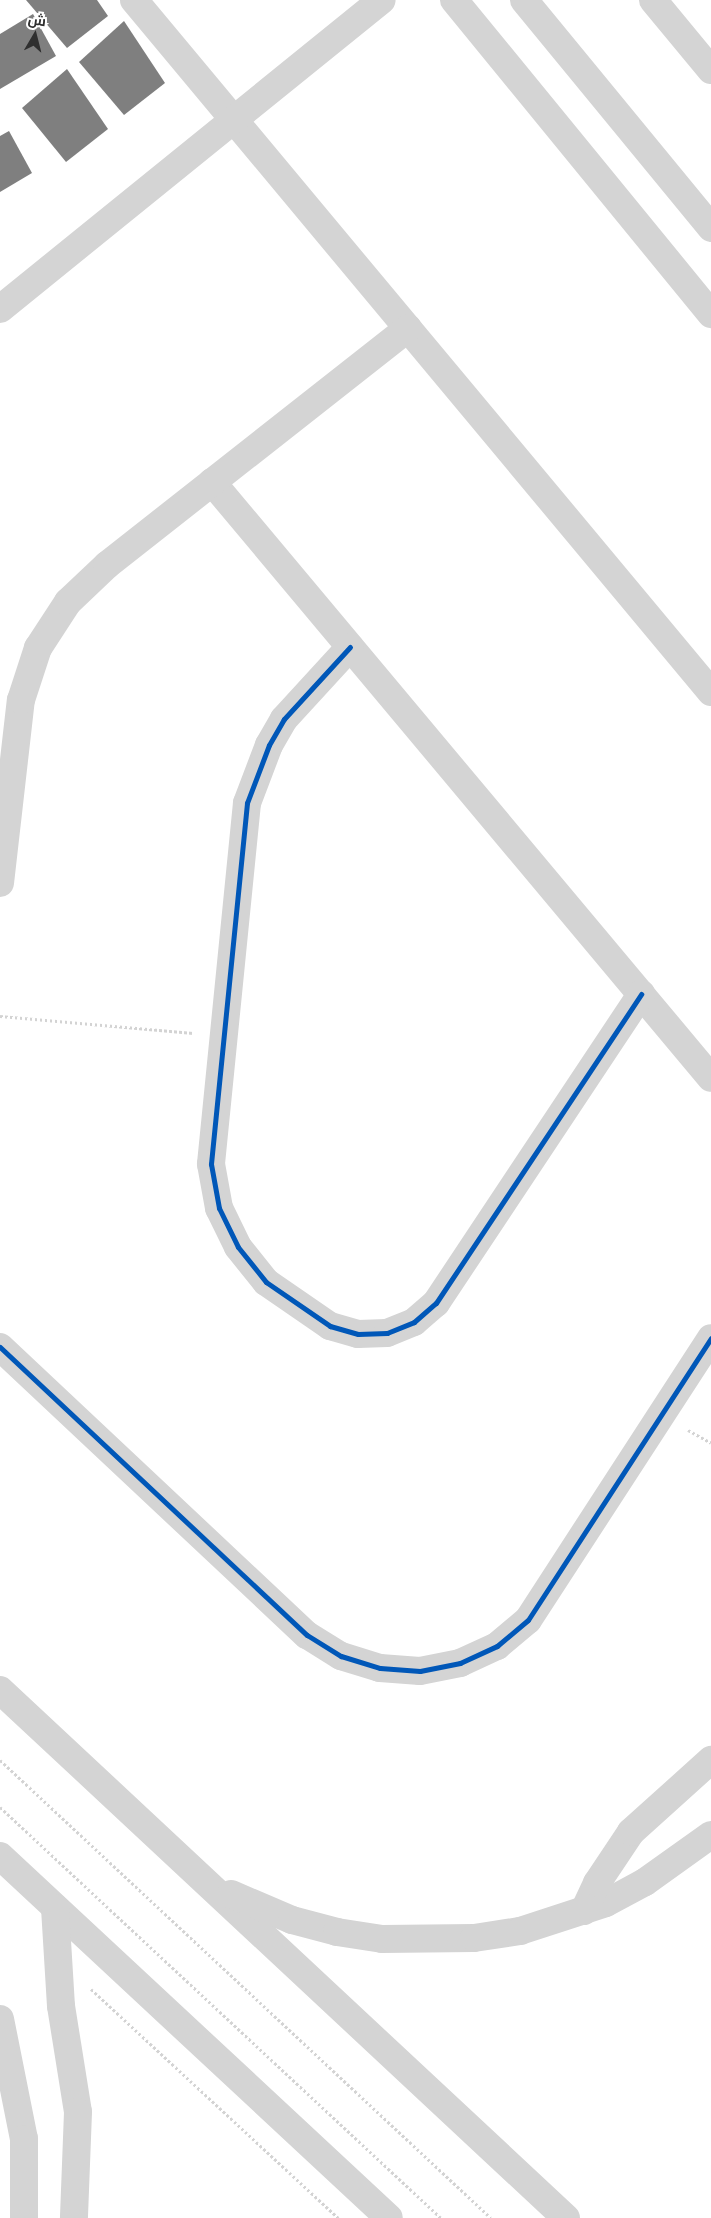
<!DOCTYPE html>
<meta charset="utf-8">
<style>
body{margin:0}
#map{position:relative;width:711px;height:2218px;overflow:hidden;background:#fff;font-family:Helvetica,Cairo,sans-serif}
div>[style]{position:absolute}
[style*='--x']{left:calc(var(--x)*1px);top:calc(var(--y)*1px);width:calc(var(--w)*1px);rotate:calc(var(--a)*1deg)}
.building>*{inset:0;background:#7f7f7f}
.path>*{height:3px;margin-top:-1.5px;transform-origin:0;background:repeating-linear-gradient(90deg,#d3d3d3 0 2.5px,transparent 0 5px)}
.minor>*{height:28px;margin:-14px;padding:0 14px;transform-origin:14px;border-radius:14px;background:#d4d4d4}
.cycleway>*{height:5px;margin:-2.5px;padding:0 2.5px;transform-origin:2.5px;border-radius:2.5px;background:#0057b8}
span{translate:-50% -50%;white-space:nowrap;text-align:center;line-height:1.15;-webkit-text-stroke:5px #fff;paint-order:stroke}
.north{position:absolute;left:10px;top:10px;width:50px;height:50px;-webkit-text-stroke:4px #fff;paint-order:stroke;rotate:8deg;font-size:14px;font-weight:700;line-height:20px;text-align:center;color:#2f2f2f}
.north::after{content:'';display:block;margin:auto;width:18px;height:22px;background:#2f2f2f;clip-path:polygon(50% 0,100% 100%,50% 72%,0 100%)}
</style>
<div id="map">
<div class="building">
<div style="clip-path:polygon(26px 0,97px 0,108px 16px,67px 48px)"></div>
<div style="clip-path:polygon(33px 14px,56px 56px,0 89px,0 34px)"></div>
<div style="clip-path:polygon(124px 21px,165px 83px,124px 115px,79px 62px)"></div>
<div style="clip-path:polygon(67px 69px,108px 129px,66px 162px,22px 108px)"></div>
<div style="clip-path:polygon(9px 131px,32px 173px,0 192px,0 136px)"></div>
</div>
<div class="path">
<div style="--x:0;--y:1016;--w:194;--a:5"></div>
<div style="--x:688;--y:1430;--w:26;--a:29"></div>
<div style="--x:0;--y:1760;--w:671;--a:43.01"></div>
<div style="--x:0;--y:1807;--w:603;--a:42.98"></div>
<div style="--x:91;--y:1989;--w:337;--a:42.8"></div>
</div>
<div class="minor">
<div style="--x:134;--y:0;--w:901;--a:50.18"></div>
<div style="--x:454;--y:0;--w:406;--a:50.7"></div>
<div style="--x:524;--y:0;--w:295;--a:50.6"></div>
<div style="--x:653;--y:0;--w:91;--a:50.4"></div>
<div style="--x:0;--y:309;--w:491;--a:-39"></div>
<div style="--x:212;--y:482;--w:777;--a:50.06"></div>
<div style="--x:350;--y:647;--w:98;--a:132.5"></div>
<div style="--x:284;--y:719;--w:30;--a:120"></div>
<div style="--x:269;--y:745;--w:62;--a:110.8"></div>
<div style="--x:247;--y:803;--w:363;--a:95.7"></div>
<div style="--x:211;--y:1164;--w:45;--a:79.7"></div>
<div style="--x:219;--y:1208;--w:43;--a:64"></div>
<div style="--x:238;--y:1247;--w:45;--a:51.3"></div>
<div style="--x:266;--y:1282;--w:78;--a:34.5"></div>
<div style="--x:330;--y:1326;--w:29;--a:16"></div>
<div style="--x:358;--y:1334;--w:29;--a:-2"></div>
<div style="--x:387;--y:1333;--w:29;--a:-22"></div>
<div style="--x:414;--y:1322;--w:29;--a:-41"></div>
<div style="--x:436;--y:1303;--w:371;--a:-56.4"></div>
<div style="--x:0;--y:883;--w:184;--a:-83.5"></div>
<div style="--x:21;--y:700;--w:55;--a:-71.9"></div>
<div style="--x:38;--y:648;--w:55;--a:-56.9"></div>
<div style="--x:68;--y:602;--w:54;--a:-43.5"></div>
<div style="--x:107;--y:565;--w:383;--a:-38.2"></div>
<div style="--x:0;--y:1347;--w:421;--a:43.2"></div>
<div style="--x:307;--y:1635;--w:40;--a:32"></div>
<div style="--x:341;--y:1656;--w:41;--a:17.1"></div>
<div style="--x:380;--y:1668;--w:40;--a:4.3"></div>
<div style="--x:420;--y:1671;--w:41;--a:-11.3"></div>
<div style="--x:460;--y:1663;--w:41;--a:-24.7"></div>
<div style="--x:497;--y:1646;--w:40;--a:-40"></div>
<div style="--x:528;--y:1620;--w:336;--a:-57"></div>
<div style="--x:0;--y:1690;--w:774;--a:43.01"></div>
<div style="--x:0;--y:1856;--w:531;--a:42.94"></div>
<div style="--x:231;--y:1894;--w:66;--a:23.1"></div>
<div style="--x:292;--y:1920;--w:47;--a:14.9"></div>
<div style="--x:337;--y:1932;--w:46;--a:8.8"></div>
<div style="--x:382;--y:1939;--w:92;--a:-0.6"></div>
<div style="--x:474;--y:1938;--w:47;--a:-8.7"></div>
<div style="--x:520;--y:1931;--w:90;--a:-18"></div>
<div style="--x:606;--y:1903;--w:44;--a:-28.3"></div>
<div style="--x:645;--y:1882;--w:81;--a:-35.5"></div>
<div style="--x:55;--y:1908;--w:98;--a:86.5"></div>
<div style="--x:61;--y:2006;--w:107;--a:80.9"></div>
<div style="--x:78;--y:2112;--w:106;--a:92.2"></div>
<div style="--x:584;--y:1911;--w:31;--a:-65"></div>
<div style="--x:597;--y:1883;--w:61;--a:-56.3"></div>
<div style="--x:631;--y:1832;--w:108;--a:-42"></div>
<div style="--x:0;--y:2019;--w:122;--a:78.7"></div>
<div style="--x:24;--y:2139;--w:79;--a:90"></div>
</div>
<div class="cycleway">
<div style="--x:350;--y:647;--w:98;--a:132.5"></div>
<div style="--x:284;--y:719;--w:30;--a:120"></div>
<div style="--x:269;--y:745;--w:62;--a:110.8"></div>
<div style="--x:247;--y:803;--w:363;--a:95.7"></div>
<div style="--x:211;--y:1164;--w:45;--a:79.7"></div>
<div style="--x:219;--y:1208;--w:43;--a:64"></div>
<div style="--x:238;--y:1247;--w:45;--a:51.3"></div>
<div style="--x:266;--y:1282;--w:78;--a:34.5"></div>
<div style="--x:330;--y:1326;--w:29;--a:16"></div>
<div style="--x:358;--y:1334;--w:29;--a:-2"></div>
<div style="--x:387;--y:1333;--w:29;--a:-22"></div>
<div style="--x:414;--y:1322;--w:29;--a:-41"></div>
<div style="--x:436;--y:1303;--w:371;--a:-56.4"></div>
<div style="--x:0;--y:1347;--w:421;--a:43.2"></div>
<div style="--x:307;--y:1635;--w:40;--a:32"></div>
<div style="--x:341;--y:1656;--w:41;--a:17.1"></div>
<div style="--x:380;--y:1668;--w:40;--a:4.3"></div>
<div style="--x:420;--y:1671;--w:41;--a:-11.3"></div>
<div style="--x:460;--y:1663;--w:41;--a:-24.7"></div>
<div style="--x:497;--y:1646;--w:40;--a:-40"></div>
<div style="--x:528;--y:1620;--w:336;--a:-57"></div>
</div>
<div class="north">ش</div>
</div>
